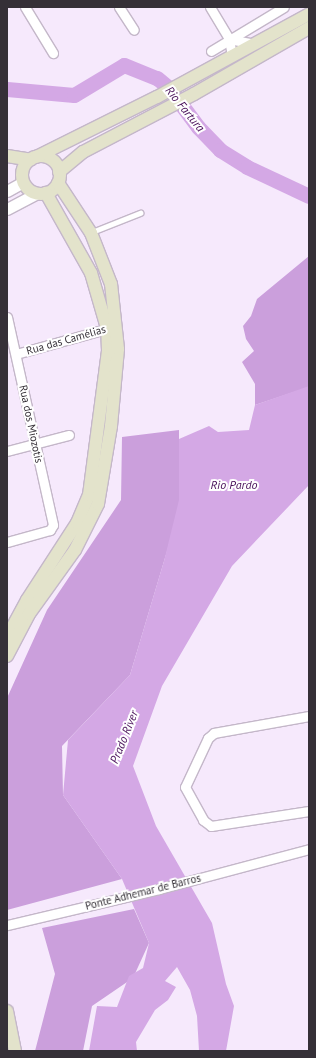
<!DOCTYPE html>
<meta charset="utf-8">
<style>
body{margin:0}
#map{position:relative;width:316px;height:1058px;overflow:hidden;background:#f6e9fc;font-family:"PT Sans",sans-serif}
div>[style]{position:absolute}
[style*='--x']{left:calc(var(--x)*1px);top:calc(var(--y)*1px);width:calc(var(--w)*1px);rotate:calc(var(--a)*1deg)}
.forest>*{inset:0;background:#cb9fdc}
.water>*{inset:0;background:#d4a8e5}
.river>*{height:15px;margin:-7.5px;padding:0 7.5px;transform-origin:7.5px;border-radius:7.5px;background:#d4a8e5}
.roads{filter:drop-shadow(1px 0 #c4b7c9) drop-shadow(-1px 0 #c4b7c9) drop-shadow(0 1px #c4b7c9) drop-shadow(0 -1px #c4b7c9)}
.service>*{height:4.5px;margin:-2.25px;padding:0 2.25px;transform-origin:2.25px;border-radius:2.25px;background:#fff}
.minor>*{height:9px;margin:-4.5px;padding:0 4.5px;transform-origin:4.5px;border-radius:4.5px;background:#fff}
.tertiary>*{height:11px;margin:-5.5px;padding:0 5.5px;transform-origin:5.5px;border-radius:5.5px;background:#fff}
.secondary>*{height:12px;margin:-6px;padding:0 6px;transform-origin:6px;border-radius:6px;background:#e3e3cb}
.secondary>.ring{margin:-6px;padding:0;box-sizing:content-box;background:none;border:12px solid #e3e3cb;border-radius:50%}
span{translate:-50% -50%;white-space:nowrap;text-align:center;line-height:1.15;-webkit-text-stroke:4px #fff;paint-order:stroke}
.street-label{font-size:11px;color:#353037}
.water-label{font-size:12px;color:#4a135b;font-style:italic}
.frame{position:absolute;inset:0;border:8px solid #353037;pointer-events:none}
</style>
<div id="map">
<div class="forest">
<div style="clip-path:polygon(309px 256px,309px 387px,255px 405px,255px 384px,242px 362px,254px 351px,246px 339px,243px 326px,251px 316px,257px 299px)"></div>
<div style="clip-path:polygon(179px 430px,179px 511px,130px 675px,62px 746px,63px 795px,122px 879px,7px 910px,7px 698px,47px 610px,121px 500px,122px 437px)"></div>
<div style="clip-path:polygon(134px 909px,149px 943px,133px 978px,92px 1006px,83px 1051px,35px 1051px,55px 974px,42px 928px)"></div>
</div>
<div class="water">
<div style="clip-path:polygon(309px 386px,309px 485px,232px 566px,162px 686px,133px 766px,156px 826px,212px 923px,226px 984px,234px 1006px,226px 1051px,199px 1051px,197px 1016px,190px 990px,177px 967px,165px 981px,176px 987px,168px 1000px,155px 1010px,136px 1042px,137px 1051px,89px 1051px,97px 1006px,117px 1007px,129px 976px,143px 968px,149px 943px,122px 879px,63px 795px,68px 740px,130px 675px,164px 561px,179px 500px,179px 439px,209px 426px,218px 432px,249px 430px,255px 405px)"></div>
</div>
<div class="river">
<div style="--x:7;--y:89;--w:67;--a:5.1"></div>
<div style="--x:74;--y:95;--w:58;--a:-31"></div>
<div style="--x:124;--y:65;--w:35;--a:22"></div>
<div style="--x:157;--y:78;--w:16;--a:40"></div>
<div style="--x:169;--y:88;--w:49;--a:53.4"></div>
<div style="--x:198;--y:127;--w:32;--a:46"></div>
<div style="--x:220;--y:150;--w:32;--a:32"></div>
<div style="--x:247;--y:167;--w:68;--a:25.1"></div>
</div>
<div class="roads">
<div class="service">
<div style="--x:92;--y:232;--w:52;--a:-21.6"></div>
</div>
<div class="minor">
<div style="--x:25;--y:7;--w:54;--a:58.7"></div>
<div style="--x:119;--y:7;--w:27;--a:57"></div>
<div style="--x:210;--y:7;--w:37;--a:59"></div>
<div style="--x:229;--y:39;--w:17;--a:80"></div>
<div style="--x:229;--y:39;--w:25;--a:11"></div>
<div style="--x:211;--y:51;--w:85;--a:-31.1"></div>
<div style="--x:7;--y:317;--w:213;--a:77.5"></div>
<div style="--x:53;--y:525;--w:6;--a:121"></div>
<div style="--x:50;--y:530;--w:45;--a:164.4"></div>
<div style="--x:16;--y:354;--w:101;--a:-15.6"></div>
<div style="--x:7;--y:451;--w:64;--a:-14.5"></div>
<div style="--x:309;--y:716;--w:97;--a:169.9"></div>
<div style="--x:214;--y:733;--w:8;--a:140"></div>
<div style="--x:208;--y:738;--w:54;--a:115.1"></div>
<div style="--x:185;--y:787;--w:38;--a:61"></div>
<div style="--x:203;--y:820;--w:10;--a:37"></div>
<div style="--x:211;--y:826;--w:99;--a:-8.7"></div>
<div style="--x:7;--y:925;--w:156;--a:-13.3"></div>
<div style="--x:159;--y:889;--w:155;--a:-14.9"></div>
</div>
<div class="tertiary">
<div style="--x:7;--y:191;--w:18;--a:-29"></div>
<div style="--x:7;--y:209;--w:34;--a:-28"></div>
</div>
<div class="secondary">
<div style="--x:7;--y:156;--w:24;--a:9"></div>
<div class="ring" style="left:22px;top:156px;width:26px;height:26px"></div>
<div style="--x:36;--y:157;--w:135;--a:-26.4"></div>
<div style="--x:157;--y:97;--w:173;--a:-28.6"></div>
<div style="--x:59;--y:172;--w:31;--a:-40"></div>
<div style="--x:83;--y:152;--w:125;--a:-27.6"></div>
<div style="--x:194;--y:94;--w:133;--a:-29.9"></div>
<div style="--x:7;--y:637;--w:42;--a:-61.6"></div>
<div style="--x:27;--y:600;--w:92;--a:-57"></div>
<div style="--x:77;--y:523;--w:30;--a:-67"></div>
<div style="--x:89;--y:495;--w:145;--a:-82.5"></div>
<div style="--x:108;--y:351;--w:23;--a:-92"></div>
<div style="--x:107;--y:328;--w:57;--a:-106.2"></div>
<div style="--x:91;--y:273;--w:92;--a:-119.4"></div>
<div style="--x:7;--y:656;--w:47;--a:-62.4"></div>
<div style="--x:29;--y:614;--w:79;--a:-54.3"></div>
<div style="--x:75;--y:550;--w:51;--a:-63.4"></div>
<div style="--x:98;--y:504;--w:79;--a:-80.5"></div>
<div style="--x:111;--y:426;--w:77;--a:-84.8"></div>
<div style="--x:118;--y:349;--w:65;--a:-96.1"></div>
<div style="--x:111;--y:284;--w:55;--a:-111.4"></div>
<div style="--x:91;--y:233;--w:60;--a:-123.4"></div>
<div style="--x:7;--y:1011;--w:41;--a:78.7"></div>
</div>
</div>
<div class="street-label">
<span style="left:66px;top:340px;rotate:-16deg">Rua das Camélias</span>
<span style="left:31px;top:424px;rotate:78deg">Rua dos Miozotis</span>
<span style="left:143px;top:892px;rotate:-14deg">Ponte Adhemar de Barros</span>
</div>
<div class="water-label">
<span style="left:185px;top:109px;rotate:51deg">Rio Fartura</span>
<span style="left:234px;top:485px">Rio Pardo</span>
<span style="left:124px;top:737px;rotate:-68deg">Prado River</span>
</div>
<div class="frame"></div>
</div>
